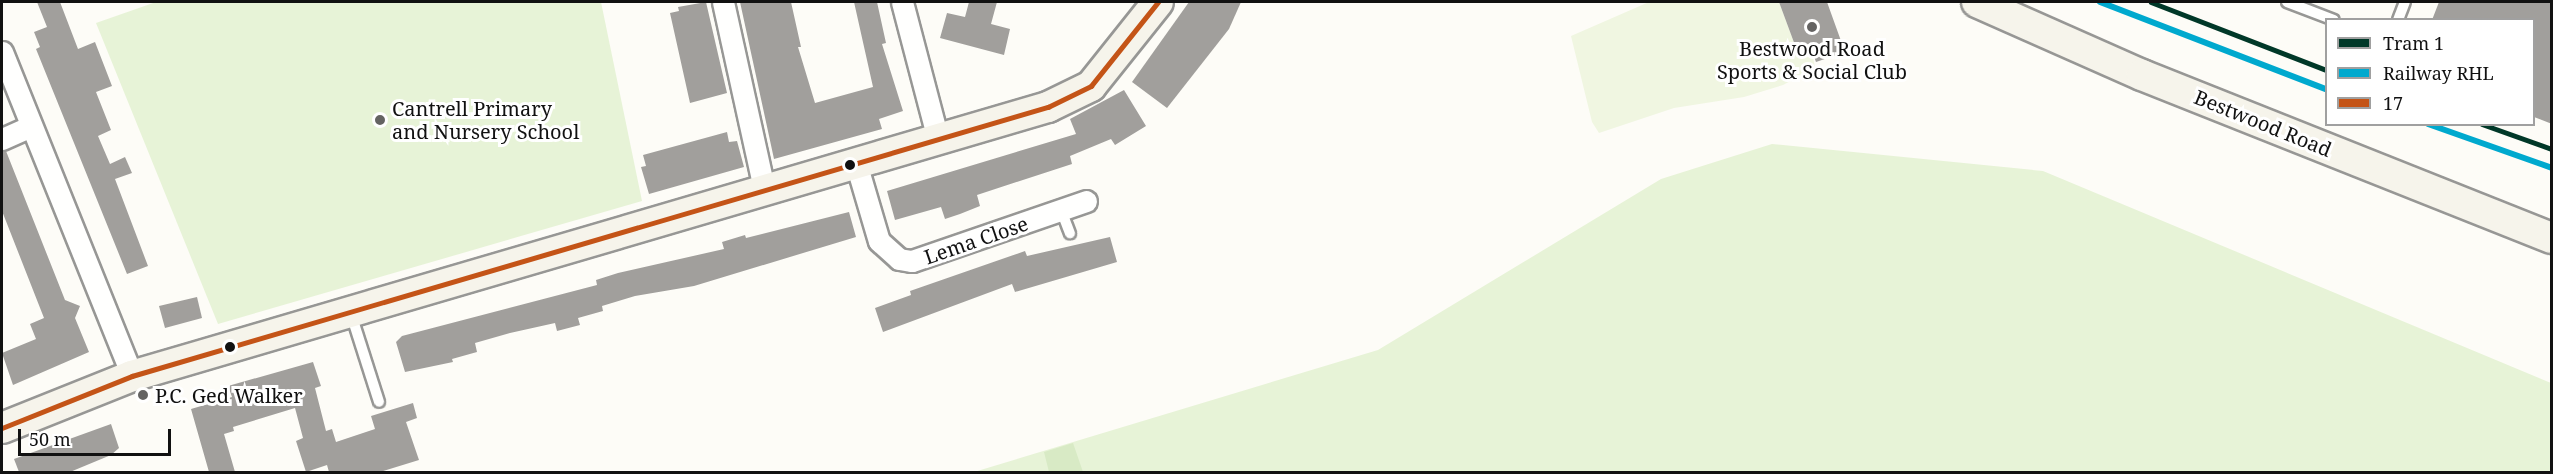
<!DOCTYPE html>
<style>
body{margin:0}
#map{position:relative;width:2553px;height:474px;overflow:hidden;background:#fdfcf7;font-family:"Noto Serif",serif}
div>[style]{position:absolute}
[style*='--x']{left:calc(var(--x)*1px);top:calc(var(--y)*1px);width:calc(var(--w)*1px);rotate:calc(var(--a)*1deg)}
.green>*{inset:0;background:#e7f3d7}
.forest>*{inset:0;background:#d8eac5}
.pitch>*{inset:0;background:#f0f6e1}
.building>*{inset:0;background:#a19f9c}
.roads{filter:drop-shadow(2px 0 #979795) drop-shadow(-2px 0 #979795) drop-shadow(0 2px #979795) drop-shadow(0 -2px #979795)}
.lane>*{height:10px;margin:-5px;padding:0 5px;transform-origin:5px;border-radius:5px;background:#fffffe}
.street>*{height:21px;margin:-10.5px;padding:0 10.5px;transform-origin:10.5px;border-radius:10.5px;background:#fffffe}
.secondary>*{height:30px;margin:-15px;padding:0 15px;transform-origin:15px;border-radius:15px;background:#f6f4eb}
.bus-1>*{height:4.5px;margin:-2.25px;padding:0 2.25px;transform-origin:2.25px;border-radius:2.25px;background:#c45417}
.rail-1>*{height:6px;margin:-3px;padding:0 3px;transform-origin:3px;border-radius:3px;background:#00a9ce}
.tram-1>*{height:4.5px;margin:-2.25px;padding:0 2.25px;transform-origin:2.25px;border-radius:2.25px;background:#003828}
.dots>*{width:16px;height:16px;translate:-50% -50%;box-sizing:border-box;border:3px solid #fff;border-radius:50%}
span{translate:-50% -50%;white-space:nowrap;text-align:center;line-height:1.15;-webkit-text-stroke:6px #fff;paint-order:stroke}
.poi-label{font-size:20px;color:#111}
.left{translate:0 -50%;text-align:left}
.street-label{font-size:20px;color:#111}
.frame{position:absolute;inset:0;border:3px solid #111;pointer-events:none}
.legend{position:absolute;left:2325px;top:18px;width:210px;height:108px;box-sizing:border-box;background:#fff;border:2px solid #a0a0a0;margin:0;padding:8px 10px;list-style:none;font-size:18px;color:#111}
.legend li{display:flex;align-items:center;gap:12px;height:30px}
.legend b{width:30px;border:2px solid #a0a0a0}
.scale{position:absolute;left:18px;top:429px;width:153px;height:27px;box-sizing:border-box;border:3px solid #111;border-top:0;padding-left:8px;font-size:18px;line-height:21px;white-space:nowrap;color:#111;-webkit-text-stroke:4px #fff;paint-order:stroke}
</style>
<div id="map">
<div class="green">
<div style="clip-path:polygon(156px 2px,601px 2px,642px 201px,218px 324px,96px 23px)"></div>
<div style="clip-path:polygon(1772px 144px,2043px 171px,2551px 383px,2551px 472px,974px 472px,1378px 350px,1661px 179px)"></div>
</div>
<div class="forest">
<div style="clip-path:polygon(1073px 443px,1083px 472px,1049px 472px,1044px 452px)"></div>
</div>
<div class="pitch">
<div style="clip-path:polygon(1649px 2px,1779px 2px,1799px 56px,1812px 51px,1815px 68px,1783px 85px,1744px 97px,1674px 108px,1599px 133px,1592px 122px,1571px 36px)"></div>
</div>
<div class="building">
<div style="clip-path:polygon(37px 2px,60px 2px,78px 49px,95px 42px,112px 86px,96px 92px,111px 130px,98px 136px,110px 164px,125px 157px,132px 173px,115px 179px,148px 266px,127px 274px,36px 49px,40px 47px,34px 32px,47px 27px)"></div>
<div style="clip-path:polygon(706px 2px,727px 93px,690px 103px,670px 13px,679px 11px,678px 7px)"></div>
<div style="clip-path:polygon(740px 2px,791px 2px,801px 47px,798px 47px,815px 103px,873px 87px,854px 2px,877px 2px,886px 43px,882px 44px,903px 111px,879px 119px,882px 129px,774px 159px)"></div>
<div style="clip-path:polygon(969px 2px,997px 2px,991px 24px,1010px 29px,1004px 55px,940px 38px,947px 13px,965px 17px)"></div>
<div style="clip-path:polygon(1189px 2px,1241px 2px,1229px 29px,1167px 108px,1132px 82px)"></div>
<div style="clip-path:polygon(1779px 2px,1827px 2px,1845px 52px,1816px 62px,1812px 51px,1799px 56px)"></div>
<div style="clip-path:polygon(2439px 2px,2552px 2px,2552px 124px,2534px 117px,2534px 20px,2432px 20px)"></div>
<div style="clip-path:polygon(1124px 90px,1146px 126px,1115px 145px,1111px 139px,1070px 156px,1072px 164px,977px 195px,980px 206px,960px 214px,945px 219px,941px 207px,895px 220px,887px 191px,1076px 134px,1070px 119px)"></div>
<div style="clip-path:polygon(727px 132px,729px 142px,737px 141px,744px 167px,649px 194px,641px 167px,646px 166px,643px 155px)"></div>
<div style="clip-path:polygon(6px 151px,65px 300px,80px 306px,75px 318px,89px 352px,13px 385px,2px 353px,36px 339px,30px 324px,44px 318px,2px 211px,2px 152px)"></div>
<div style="clip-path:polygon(849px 212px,856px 237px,694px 286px,635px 296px,602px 306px,603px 311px,578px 318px,580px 325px,557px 331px,555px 323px,510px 333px,475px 343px,477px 352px,452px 359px,453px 362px,405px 372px,396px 342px,402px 336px,597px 285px,596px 280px,618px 273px,724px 249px,722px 242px,745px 235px,746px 238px)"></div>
<div style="clip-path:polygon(1110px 237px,1117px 262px,1015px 292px,1012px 284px,883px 332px,875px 308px,911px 295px,910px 291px,1025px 251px,1027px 256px)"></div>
<div style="clip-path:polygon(197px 297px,202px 318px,165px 328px,159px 306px)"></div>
<div style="clip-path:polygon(313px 362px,321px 386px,315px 388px,326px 431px,332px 429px,336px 442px,375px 429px,371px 416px,413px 403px,417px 418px,406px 422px,419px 460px,380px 472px,329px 472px,327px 465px,306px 472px,296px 441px,303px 438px,295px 408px,233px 427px,234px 431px,224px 434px,235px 472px,209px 472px,191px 409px,232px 397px,228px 386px)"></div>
<div style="clip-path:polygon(111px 424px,119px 448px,111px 455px,70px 472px,19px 472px,14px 459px)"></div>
</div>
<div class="roads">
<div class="lane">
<div style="--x:2287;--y:2;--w:50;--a:21"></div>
<div style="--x:2398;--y:20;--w:19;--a:-69"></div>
<div style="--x:1061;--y:210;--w:25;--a:69"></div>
<div style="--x:351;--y:314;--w:92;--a:72.3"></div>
</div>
<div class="street">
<div style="--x:723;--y:2;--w:191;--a:77.6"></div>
<div style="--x:902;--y:2;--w:142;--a:75.3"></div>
<div style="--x:2;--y:52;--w:349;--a:68.1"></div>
<div style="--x:2;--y:139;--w:32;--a:-24"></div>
<div style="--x:856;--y:163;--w:81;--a:73.6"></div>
<div style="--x:879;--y:241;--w:27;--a:42"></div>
<div style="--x:899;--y:259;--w:13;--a:9"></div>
<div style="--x:912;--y:261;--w:184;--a:-19"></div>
</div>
<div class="secondary">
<div style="--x:1977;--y:2;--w:180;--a:23.9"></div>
<div style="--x:2142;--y:75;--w:441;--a:21.7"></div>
<div style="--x:2;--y:428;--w:140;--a:-21.8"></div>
<div style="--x:132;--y:376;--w:955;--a:-16.37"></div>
<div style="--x:1048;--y:107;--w:48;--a:-26"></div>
<div style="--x:1091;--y:86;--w:107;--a:-51.4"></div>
</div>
</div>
<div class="bus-1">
<div style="--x:2;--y:428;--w:140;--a:-21.8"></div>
<div style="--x:132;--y:376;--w:955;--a:-16.37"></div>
<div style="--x:1048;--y:107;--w:48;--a:-26"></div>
<div style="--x:1091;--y:86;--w:107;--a:-51.4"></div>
</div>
<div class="rail-1">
<div style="--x:2100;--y:2;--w:242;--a:21.1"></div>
<div style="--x:2428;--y:124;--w:132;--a:19.5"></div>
</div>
<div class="tram-1">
<div style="--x:2151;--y:2;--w:188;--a:21.2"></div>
<div style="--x:2482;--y:124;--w:74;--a:19.7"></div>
</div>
<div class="dots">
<div style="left:1812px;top:27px;background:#646362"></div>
<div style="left:380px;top:120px;background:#646362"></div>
<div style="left:850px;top:165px;background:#111"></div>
<div style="left:230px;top:347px;background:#111"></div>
<div style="left:143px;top:395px;background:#646362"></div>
</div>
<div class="poi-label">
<span style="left:1812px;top:60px">Bestwood Road<br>Sports &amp; Social Club</span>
<span class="left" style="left:392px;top:120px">Cantrell Primary<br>and Nursery School</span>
<span class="left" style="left:155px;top:395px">P.C. Ged Walker</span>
</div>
<div class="street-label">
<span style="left:2263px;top:123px;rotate:22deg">Bestwood Road</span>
<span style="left:976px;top:240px;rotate:-19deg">Lema Close</span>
</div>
<div class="frame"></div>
<ul class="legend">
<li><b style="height:8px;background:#003828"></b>Tram 1</li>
<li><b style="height:8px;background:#00a9ce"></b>Railway RHL</li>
<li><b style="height:8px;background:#c45417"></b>17</li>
</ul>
<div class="scale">50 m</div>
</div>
